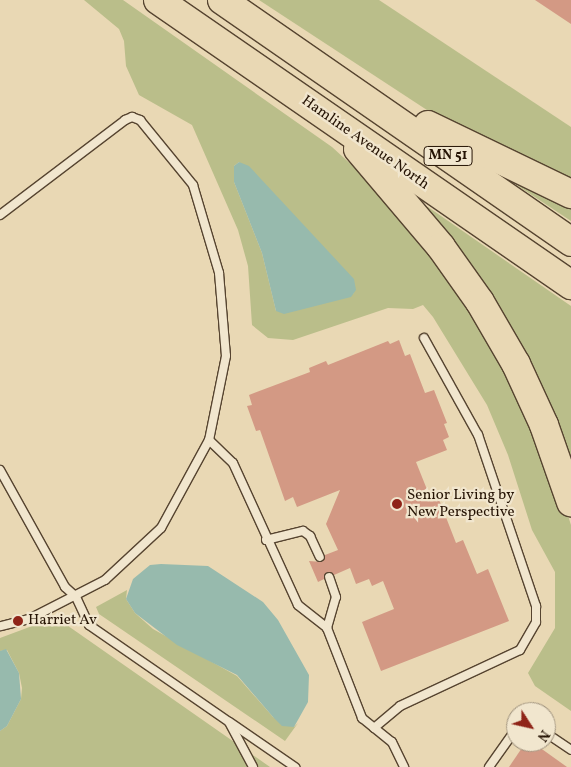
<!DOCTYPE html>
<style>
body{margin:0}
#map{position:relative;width:571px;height:767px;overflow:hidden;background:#e9d8b4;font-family:Vollkorn,serif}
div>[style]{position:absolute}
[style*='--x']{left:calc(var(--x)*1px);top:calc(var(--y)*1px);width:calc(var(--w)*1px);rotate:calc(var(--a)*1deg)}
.green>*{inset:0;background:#babe8a}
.water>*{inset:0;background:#97baad}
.building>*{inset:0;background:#d39984}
.roads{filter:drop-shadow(1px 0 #564430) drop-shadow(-1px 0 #564430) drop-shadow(0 1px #564430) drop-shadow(0 -1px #564430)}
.lane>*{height:8px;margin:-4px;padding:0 4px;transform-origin:4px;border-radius:4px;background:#f1e6ce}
.highway>*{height:28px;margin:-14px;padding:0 14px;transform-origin:14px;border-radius:14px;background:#e9d8b4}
.dots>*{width:14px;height:14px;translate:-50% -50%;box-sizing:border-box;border:2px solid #f1e6ce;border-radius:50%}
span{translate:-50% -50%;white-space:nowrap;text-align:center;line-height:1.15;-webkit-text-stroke:4.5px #f1e6ce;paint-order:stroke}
.shield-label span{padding:1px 4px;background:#f1e6ce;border:1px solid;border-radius:4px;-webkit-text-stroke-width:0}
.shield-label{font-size:14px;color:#251304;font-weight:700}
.street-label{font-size:15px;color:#251304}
.poi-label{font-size:15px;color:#251304}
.left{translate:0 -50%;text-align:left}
.north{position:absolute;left:506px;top:702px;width:50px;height:50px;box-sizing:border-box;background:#f1e6ce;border:1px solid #9f927d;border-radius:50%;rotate:125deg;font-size:14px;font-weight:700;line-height:20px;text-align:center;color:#251304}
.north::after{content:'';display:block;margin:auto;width:18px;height:22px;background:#8f2418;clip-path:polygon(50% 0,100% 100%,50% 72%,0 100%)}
</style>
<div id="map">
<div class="green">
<div style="clip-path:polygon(evenodd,84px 0,123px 0,332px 147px,377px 188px,463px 288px,548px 454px,571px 525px,571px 711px,535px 686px,528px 673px,555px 628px,555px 572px,532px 530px,508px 455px,487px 405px,433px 317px,423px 305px,413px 309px,388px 308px,293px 340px,268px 338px,252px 325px,248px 266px,238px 230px,192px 125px,139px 95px,126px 66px,124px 41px,119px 29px,84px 0,239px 162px,354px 293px,276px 311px,262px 253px,234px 182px,234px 166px,239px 162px)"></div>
<div style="clip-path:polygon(259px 0,379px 0,571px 127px,571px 184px,430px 112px)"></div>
<div style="clip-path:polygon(503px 176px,571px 199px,571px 221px)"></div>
<div style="clip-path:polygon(428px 207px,571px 306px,571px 474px,423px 211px)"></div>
<div style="clip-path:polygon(127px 590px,126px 599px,135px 613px,153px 629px,237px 676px,273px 717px,294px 727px,298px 723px,285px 741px,99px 614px,96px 607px)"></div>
<div style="clip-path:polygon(51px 619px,61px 621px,270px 767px,0 767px,0 731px,7px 726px,21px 699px,22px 688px,19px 673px,7px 650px,0 651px,0 638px)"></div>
</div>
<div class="water">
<div style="clip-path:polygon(239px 162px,249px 166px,354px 279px,356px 290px,351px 297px,284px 314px,276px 311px,262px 253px,234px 182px,234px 166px)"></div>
<div style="clip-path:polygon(161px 564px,208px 566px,263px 602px,278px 620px,309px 675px,308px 702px,294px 727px,282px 726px,273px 717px,237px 675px,177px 645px,135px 613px,126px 599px,133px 579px,150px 565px)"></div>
<div style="clip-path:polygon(6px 649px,19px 673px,21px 699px,7px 726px,0 731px,0 651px)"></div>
</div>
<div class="building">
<div style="clip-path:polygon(535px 0,571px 0,571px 24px)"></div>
<div style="clip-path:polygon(399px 340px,405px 356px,410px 354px,425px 393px,434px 390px,447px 423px,444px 424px,449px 437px,443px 440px,447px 450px,416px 462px,428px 492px,435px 489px,456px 543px,463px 540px,477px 574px,488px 569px,509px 621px,381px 671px,362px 622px,394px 609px,383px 581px,372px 586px,369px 579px,356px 584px,350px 568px,334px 575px,327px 572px,324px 579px,318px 582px,309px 561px,322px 562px,325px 555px,338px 550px,326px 524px,340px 490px,297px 507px,293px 497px,285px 501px,260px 430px,256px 431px,247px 406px,252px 405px,249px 395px,310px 372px,309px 368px,326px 361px,328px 365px,388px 341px,390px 344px)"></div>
<div style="clip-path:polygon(526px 742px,532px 742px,567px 767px,509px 767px)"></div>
</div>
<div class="roads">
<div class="lane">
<div style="--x:0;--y:215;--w:157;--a:-37.2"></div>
<div style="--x:125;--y:120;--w:8;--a:-23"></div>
<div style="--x:132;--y:117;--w:9;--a:21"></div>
<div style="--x:140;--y:120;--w:84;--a:50.8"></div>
<div style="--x:193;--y:185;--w:92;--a:73.5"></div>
<div style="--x:219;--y:273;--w:83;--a:85.2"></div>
<div style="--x:226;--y:356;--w:86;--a:101.4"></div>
<div style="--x:209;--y:440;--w:100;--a:118.6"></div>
<div style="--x:161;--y:528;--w:76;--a:137.1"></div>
<div style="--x:105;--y:580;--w:85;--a:152.8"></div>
<div style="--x:29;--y:619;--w:30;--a:166"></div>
<div style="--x:209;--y:440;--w:33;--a:44"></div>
<div style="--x:233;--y:463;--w:156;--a:65.4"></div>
<div style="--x:298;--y:605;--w:37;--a:38"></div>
<div style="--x:327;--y:628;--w:97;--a:68.7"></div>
<div style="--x:362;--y:718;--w:38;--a:39"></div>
<div style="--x:392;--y:742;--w:28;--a:64"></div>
<div style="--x:0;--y:470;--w:134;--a:60.9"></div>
<div style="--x:65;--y:587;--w:15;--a:42"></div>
<div style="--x:76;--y:597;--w:31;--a:65"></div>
<div style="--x:89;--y:625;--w:170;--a:34.7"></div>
<div style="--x:229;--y:722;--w:51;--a:61.9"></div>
<div style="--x:266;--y:540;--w:38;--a:-14"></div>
<div style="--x:303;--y:531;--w:9;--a:36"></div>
<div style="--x:310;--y:536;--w:23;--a:65"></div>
<div style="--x:327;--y:628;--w:32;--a:-74"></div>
<div style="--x:336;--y:597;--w:21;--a:-109"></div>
<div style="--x:231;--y:723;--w:78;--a:34.5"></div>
<div style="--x:374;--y:728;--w:34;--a:-40"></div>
<div style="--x:400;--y:706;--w:132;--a:-25"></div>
<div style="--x:520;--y:650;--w:32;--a:-60"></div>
<div style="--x:536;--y:622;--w:16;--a:-90"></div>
<div style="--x:536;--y:606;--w:181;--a:-108.7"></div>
<div style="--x:478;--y:435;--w:111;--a:-119.1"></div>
<div style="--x:546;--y:733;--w:30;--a:34"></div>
<div style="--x:489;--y:767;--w:47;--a:-54.6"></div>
</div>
<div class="highway">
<div style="--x:158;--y:0;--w:502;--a:34.61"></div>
<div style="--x:222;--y:0;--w:425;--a:34.7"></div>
<div style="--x:428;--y:125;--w:159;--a:25.8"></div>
<div style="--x:358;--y:149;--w:128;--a:49.7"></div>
<div style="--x:441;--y:247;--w:67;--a:54.7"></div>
<div style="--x:480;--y:302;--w:72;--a:59.9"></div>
<div style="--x:516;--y:364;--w:67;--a:65.3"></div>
<div style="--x:544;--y:425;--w:82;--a:70.7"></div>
</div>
</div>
<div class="dots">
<div style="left:397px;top:504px;background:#8f2418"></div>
<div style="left:18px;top:621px;background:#8f2418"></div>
</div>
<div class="shield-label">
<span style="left:448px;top:156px">MN 51</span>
</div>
<div class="street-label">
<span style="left:365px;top:143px;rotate:35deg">Hamline Avenue North</span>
</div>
<div class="poi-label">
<span class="left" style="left:407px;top:504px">Senior Living by<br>New Perspective</span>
<span class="left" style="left:28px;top:621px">Harriet Av</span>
</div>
<div class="north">N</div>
</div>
